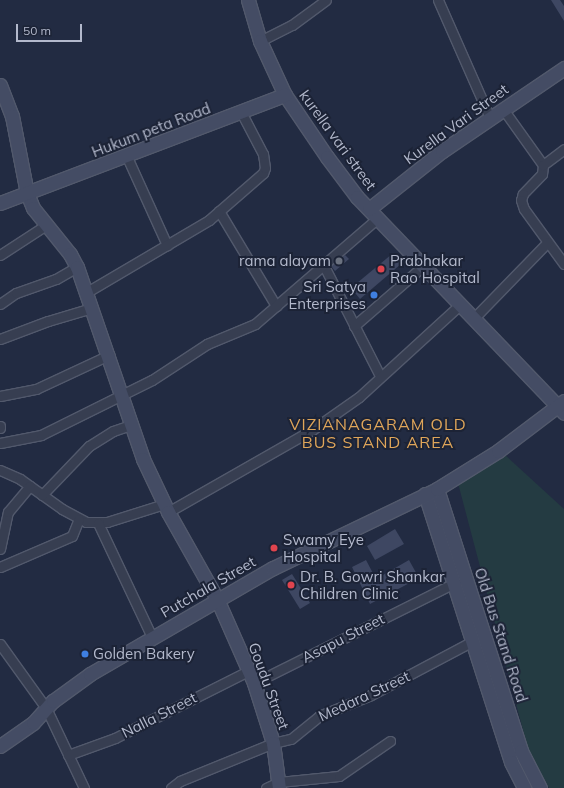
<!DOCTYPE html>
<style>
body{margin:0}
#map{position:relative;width:564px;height:788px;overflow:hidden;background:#222b42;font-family:Mulish,sans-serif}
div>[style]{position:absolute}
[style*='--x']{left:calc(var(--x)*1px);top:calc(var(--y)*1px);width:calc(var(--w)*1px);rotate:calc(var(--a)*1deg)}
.green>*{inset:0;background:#243b42}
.building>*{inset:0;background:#3e4762}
.roads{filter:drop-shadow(1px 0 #52596c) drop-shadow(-1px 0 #52596c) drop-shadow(0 1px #52596c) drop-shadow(0 -1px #52596c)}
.street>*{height:9px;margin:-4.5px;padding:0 4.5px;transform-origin:4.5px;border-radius:4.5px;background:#373e51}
.secondary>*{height:13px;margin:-6.5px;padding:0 6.5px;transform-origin:6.5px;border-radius:6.5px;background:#444c64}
.dots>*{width:11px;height:11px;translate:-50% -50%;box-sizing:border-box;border:2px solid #1c2336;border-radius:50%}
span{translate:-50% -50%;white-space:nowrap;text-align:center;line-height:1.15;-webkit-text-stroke:4px #1c2336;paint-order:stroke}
.street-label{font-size:15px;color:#b3b9cc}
.poi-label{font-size:15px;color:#b3b9cc}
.left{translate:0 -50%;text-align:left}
.right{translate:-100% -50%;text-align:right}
.neighbourhood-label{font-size:16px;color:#e0a65a;letter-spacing:1px}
.scale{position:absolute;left:16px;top:24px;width:66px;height:18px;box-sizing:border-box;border:2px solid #b3b9cc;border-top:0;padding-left:5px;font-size:12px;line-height:14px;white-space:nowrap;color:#b3b9cc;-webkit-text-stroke:3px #1c2336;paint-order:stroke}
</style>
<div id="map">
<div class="green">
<div style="clip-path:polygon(504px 454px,564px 509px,564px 788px,549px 788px,528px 749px,458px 483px)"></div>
</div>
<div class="building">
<div style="clip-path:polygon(551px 0,560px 0,564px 6px,564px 21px)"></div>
<div style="clip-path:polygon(392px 254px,401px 264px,360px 299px,351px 288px)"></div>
<div style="clip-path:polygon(345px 255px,349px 259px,335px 271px,331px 266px)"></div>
<div style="clip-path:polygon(395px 529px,404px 544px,375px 560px,367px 546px)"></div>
<div style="clip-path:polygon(366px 560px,376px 579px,409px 560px,419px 578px,370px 604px,352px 567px)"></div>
<div style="clip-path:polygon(292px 574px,310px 603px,300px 609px,282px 580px)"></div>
</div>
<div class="roads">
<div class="street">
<div style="--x:438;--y:0;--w:129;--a:66.2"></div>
<div style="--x:260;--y:41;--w:36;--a:-27"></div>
<div style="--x:292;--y:25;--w:42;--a:-36.3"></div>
<div style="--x:503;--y:109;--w:69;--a:54.5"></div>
<div style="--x:543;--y:165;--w:9;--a:96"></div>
<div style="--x:542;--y:174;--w:28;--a:134"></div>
<div style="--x:523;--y:194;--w:6;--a:108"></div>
<div style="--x:521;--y:200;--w:9;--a:72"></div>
<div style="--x:524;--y:209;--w:68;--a:54"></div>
<div style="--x:127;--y:157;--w:97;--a:65.6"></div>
<div style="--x:543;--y:165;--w:26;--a:-37"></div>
<div style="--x:219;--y:211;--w:111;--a:59"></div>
<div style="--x:0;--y:255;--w:55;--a:-33.1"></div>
<div style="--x:323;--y:264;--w:126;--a:63"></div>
<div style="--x:87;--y:292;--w:142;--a:-30.5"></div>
<div style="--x:209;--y:220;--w:72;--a:-41"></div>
<div style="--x:263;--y:173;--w:5;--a:-68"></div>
<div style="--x:265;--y:168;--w:14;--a:-98"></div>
<div style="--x:263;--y:154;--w:47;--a:-117.6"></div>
<div style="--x:0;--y:304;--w:19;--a:-35"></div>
<div style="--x:16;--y:293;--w:42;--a:-19.3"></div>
<div style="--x:56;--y:279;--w:24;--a:-30"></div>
<div style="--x:474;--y:318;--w:105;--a:-45.8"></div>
<div style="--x:354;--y:326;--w:91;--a:-41"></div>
<div style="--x:0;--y:339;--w:51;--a:-20.6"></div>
<div style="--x:48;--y:321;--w:46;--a:-16.5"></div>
<div style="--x:0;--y:396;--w:37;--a:-11"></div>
<div style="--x:36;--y:389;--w:81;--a:-25"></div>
<div style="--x:0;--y:426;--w:2;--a:90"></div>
<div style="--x:0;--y:443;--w:42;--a:-11"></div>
<div style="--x:41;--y:435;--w:124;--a:-26.4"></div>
<div style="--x:152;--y:380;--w:66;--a:-33.2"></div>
<div style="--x:207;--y:344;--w:52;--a:-22.6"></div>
<div style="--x:255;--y:324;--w:162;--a:-40.8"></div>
<div style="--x:0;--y:470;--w:22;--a:24"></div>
<div style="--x:20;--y:479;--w:52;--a:35.5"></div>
<div style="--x:62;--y:509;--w:27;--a:28"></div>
<div style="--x:86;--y:522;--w:21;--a:0"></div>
<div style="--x:107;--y:522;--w:60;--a:-17.5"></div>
<div style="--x:42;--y:495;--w:68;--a:-46.2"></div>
<div style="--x:89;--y:446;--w:28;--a:-32"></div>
<div style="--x:113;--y:431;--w:21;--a:-19"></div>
<div style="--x:168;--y:512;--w:166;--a:-29.7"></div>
<div style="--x:312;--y:430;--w:57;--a:-35.1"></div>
<div style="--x:359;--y:397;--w:138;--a:-42.4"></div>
<div style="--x:98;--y:523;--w:126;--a:64.7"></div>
<div style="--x:0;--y:549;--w:38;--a:-78"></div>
<div style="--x:8;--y:512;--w:34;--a:-50"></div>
<div style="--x:0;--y:567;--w:78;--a:-23.3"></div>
<div style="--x:72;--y:536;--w:18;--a:-68"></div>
<div style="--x:0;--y:644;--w:79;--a:54.3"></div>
<div style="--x:46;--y:708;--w:89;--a:64.6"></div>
<div style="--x:254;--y:683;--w:225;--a:-26.5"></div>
<div style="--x:68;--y:755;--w:50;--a:-19.9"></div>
<div style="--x:115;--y:738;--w:149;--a:-26.7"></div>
<div style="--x:171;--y:788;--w:11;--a:-38"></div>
<div style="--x:180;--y:781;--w:100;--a:-22.2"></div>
<div style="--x:273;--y:743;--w:18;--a:-13"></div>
<div style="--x:291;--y:739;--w:36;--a:-39"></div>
<div style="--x:319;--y:716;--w:56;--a:-22"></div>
<div style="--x:371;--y:695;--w:115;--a:-27.9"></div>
<div style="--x:266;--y:788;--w:14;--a:-25"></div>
<div style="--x:279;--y:782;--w:60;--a:-5.7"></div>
<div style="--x:339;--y:776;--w:62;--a:-34.5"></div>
</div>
<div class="secondary">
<div style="--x:248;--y:0;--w:43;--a:73.7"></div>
<div style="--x:260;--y:41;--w:60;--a:65.2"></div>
<div style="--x:285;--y:95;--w:75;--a:55.9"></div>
<div style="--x:327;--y:157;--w:50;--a:53.1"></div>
<div style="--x:357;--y:197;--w:299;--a:46.2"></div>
<div style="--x:0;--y:85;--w:33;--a:69"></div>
<div style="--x:12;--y:116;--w:78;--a:79"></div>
<div style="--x:27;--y:193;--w:16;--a:68"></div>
<div style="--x:33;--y:208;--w:59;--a:51.2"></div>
<div style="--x:70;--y:254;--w:15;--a:62"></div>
<div style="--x:77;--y:267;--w:203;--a:71"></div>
<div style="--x:143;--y:459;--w:59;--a:64.7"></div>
<div style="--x:168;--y:512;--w:100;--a:60.6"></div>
<div style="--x:217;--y:599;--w:92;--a:66.2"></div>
<div style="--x:254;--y:683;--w:63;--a:72.4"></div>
<div style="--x:273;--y:743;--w:45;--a:82.4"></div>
<div style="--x:0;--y:203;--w:305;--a:-20.8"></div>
<div style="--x:369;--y:209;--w:93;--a:-38.5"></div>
<div style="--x:442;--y:151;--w:148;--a:-34.2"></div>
<div style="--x:437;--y:489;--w:275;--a:72.2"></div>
<div style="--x:521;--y:751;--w:42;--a:62.8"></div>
<div style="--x:425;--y:494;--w:281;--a:72.2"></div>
<div style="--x:511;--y:762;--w:29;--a:63"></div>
<div style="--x:0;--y:746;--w:40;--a:-34.9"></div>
<div style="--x:33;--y:723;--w:30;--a:-48"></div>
<div style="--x:53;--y:701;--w:46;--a:-36.1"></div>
<div style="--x:90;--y:674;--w:211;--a:-30.1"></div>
<div style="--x:273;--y:568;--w:182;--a:-25.7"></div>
<div style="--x:437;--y:489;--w:72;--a:-31.9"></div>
<div style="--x:498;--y:451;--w:83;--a:-37.1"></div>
</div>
</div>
<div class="dots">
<div style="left:339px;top:261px;background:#6b7280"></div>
<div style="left:381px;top:269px;background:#e0444e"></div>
<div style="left:374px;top:295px;background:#3f7fe0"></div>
<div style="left:274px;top:548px;background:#e0444e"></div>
<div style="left:291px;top:585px;background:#e0444e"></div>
<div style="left:85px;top:654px;background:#3f7fe0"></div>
</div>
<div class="street-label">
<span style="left:456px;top:124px;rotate:-36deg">Kurella Vari Street</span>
<span style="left:151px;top:130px;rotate:-21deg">Hukum peta Road</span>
<span style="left:338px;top:140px;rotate:54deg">kurella vari street</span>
<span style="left:208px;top:587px;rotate:-30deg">Putchala Street</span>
<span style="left:501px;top:635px;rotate:72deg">Old Bus Stand Road</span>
<span style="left:343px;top:638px;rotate:-27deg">Asapu Street</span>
<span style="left:269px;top:686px;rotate:70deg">Goudu Street</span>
<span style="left:364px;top:696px;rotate:-25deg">Medara Street</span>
<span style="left:159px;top:715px;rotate:-27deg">Nalla Street</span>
</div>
<div class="poi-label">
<span class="left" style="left:390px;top:269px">Prabhakar<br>Rao Hospital</span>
<span class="right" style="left:331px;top:261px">rama alayam</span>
<span class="right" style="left:366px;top:295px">Sri Satya<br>Enterprises</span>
<span class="left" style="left:283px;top:548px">Swamy Eye<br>Hospital</span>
<span class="left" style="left:300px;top:585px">Dr. B. Gowri Shankar<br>Children Clinic</span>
<span class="left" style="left:93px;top:654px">Golden Bakery</span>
</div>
<div class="neighbourhood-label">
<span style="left:378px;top:433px">VIZIANAGARAM OLD<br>BUS STAND AREA</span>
</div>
<div class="scale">50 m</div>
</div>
